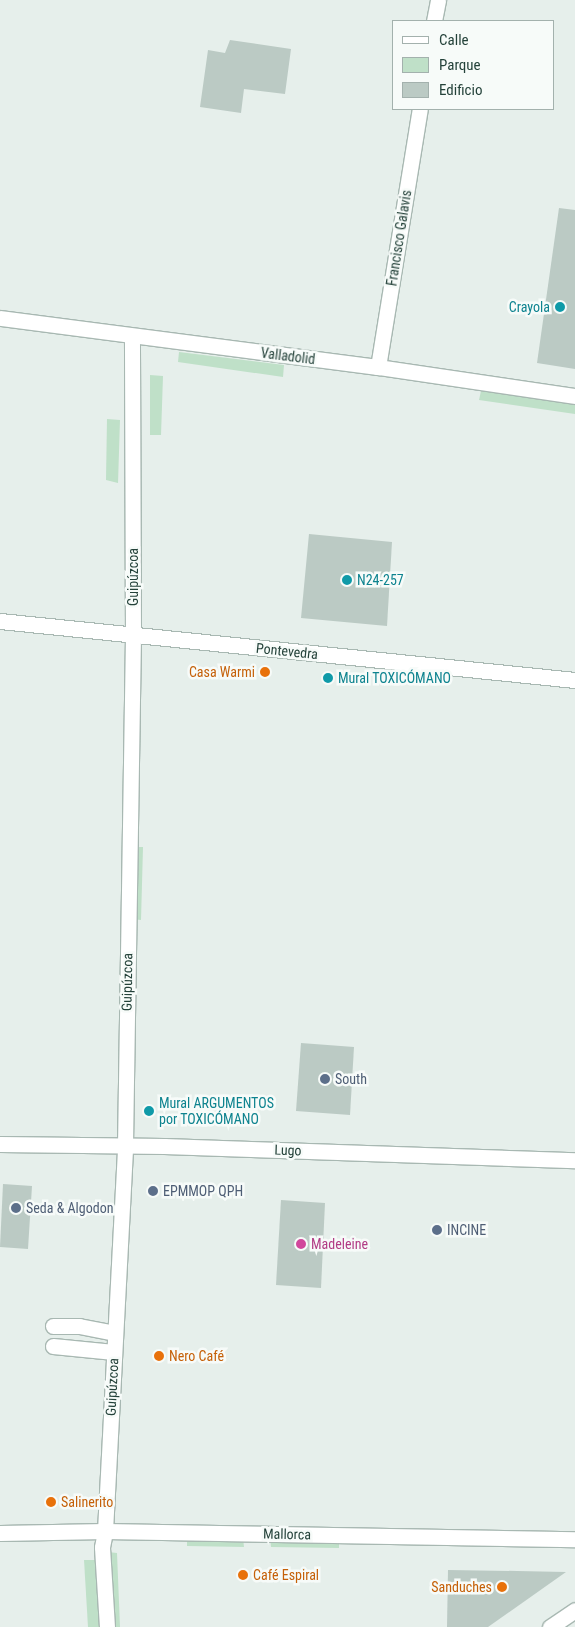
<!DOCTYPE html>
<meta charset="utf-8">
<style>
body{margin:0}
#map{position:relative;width:575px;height:1627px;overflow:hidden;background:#e6efeb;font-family:"Roboto Condensed",sans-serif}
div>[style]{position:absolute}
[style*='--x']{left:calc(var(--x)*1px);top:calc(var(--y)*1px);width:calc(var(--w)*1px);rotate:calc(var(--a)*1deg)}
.green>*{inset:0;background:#bfe0c8}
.building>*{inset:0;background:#bbcac4}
.roads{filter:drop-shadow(1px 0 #a8b8b2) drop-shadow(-1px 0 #a8b8b2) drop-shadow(0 1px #a8b8b2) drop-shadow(0 -1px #a8b8b2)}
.service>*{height:15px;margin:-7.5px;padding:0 7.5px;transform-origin:7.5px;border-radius:7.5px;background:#fff}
.minor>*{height:15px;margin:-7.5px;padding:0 7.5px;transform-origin:7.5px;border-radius:7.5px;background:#fff}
.secondary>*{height:15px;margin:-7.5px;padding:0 7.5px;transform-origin:7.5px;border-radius:7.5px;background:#fff}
.dots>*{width:14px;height:14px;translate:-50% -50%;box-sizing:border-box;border:2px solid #f7fbf9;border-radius:50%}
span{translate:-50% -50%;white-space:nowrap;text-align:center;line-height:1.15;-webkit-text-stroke:5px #f7fbf9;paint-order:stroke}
.street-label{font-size:14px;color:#24423a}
.culture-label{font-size:14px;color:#0d838f}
.right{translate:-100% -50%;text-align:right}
.left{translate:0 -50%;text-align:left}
.food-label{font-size:14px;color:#c56008}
.service-label{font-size:14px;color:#4e5e75}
.hotel-label{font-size:14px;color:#b23c85}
.legend{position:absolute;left:392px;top:20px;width:162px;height:90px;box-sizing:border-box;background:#f7fbf9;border:1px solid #a3b1ad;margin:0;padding:6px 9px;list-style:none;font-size:15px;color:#24423a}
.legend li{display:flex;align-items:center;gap:10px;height:25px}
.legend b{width:25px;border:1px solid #a3b1ad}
</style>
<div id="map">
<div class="green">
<div style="clip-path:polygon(179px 352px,284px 365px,283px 377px,178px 362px)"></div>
<div style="clip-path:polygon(150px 375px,163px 376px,161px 435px,150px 435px)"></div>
<div style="clip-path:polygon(481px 391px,575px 404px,575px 414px,479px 400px)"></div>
<div style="clip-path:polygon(107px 419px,120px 420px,118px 483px,106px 480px)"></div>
<div style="clip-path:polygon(134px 847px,143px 847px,141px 920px,132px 919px)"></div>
<div style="clip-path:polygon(187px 1537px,243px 1538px,244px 1547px,187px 1546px)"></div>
<div style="clip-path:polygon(270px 1537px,339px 1540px,339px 1548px,271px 1547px)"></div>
<div style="clip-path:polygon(108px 1552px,117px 1553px,120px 1627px,111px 1627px)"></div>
<div style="clip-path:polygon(84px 1560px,95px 1560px,100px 1627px,88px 1627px)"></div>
</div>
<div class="building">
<div style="clip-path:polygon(230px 40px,291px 49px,285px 94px,244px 89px,241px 113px,200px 107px,208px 50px,225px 53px)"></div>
<div style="clip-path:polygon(559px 208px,575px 210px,575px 369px,537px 363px)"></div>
<div style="clip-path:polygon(309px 534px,392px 542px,387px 626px,301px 618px)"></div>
<div style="clip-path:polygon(301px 1043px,354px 1047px,350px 1115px,296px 1111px)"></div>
<div style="clip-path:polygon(3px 1184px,32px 1186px,28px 1249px,0 1247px)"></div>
<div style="clip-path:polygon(281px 1200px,325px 1203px,321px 1288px,276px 1285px)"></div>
<div style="clip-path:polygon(448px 1570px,517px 1571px,566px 1572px,488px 1627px,447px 1627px)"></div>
</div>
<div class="roads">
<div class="service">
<div style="--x:53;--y:1326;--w:26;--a:0"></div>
<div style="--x:79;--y:1326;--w:36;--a:11"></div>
<div style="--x:53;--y:1346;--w:61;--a:5.6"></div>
</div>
<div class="minor">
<div style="--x:434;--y:21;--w:21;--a:-79"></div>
<div style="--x:0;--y:318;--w:381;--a:7.4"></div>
<div style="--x:378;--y:367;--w:199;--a:8.4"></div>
<div style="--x:378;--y:367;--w:261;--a:-80.8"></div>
<div style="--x:0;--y:621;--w:578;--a:5.86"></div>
<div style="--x:0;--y:1144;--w:164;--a:0.7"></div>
<div style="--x:164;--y:1146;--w:411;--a:2"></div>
<div style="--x:0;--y:1533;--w:105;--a:-1.1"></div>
<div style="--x:105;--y:1531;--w:470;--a:1"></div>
<div style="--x:107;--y:1627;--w:80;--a:-93.6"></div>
<div style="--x:102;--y:1547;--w:16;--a:-79"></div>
<div style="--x:105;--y:1531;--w:387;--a:-87"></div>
<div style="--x:125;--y:1145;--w:509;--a:-89.1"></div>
<div style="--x:133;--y:636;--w:300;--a:-90.2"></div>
</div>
<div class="secondary">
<div style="--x:550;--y:1627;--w:30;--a:-34"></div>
</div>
</div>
<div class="dots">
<div style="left:560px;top:307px;background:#0f9aa8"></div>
<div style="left:347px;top:580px;background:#0f9aa8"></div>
<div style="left:265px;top:672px;background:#e8710a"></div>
<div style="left:328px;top:678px;background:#0f9aa8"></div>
<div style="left:325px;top:1079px;background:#5c6f8a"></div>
<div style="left:149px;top:1111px;background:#0f9aa8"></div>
<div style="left:153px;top:1191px;background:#5c6f8a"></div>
<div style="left:16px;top:1208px;background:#5c6f8a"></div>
<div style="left:437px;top:1230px;background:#5c6f8a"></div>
<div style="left:301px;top:1244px;background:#d1479c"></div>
<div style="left:159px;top:1356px;background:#e8710a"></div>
<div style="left:51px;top:1502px;background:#e8710a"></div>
<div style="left:243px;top:1575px;background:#e8710a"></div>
<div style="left:502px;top:1587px;background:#e8710a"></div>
</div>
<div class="street-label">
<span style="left:399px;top:238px;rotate:-81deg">Francisco Galavis</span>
<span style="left:288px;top:356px;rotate:7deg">Valladolid</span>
<span style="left:133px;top:577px;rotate:-90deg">Guipúzcoa</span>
<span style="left:287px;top:651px;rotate:6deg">Pontevedra</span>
<span style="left:127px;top:982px;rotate:-89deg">Guipúzcoa</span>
<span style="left:288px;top:1150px;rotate:2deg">Lugo</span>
<span style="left:112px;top:1387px;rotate:-87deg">Guipúzcoa</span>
<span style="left:287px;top:1534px;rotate:1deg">Mallorca</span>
</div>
<div class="culture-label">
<span class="right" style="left:550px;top:307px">Crayola</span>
<span class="left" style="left:357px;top:580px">N24-257</span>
<span class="left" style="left:338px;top:678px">Mural TOXICÓMANO</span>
<span class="left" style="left:159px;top:1111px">Mural ARGUMENTOS<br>por TOXICÓMANO</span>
</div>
<div class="food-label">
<span class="right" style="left:255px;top:672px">Casa Warmi</span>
<span class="left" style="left:169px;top:1356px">Nero Café</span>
<span class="left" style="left:61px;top:1502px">Salinerito</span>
<span class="left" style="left:253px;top:1575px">Café Espiral</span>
<span class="right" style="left:492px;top:1587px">Sanduches</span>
</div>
<div class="service-label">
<span class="left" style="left:335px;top:1079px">South</span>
<span class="left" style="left:163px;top:1191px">EPMMOP QPH</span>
<span class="left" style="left:26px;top:1208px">Seda &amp; Algodon</span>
<span class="left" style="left:447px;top:1230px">INCINE</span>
</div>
<div class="hotel-label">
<span class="left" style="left:311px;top:1244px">Madeleine</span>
</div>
<ul class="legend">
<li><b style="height:6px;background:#fff"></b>Calle</li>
<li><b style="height:14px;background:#bfe0c8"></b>Parque</li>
<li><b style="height:14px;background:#bbcac4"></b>Edificio</li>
</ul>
</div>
